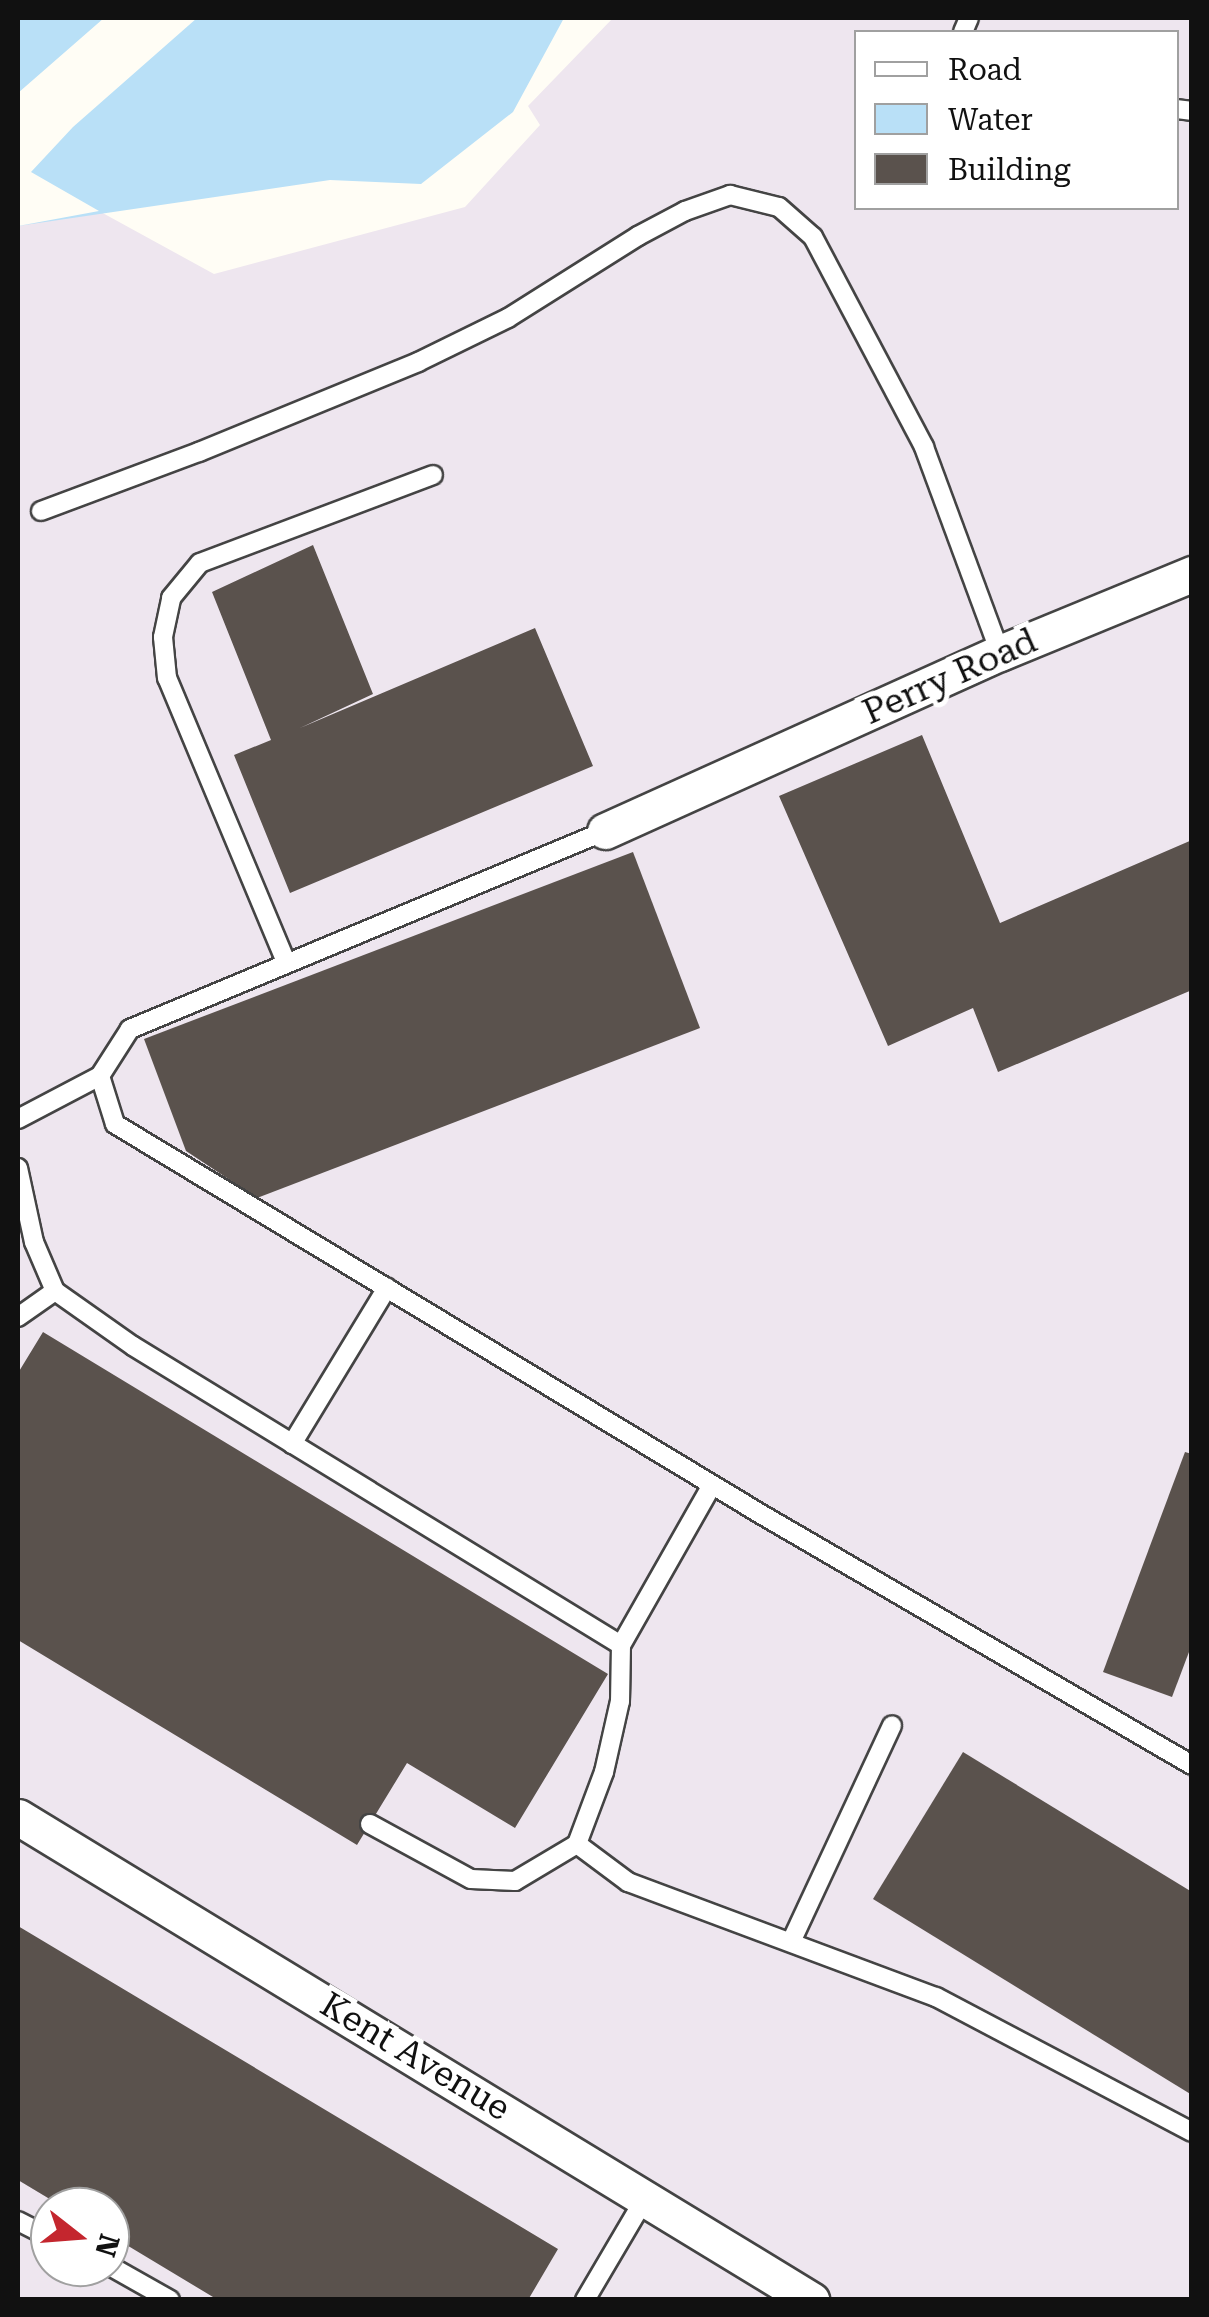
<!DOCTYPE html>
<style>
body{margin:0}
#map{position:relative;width:1209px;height:2317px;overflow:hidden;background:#fffdf5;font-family:"Roboto Serif",serif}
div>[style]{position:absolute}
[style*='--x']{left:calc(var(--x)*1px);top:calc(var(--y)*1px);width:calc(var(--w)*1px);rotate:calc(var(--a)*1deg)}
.industrial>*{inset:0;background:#eee6ef}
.water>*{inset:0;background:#b9e0f7}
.pier>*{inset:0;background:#fffdf5}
.building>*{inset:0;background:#5a524d}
.roads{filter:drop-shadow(2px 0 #444) drop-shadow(-2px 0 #444) drop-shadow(0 2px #444) drop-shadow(0 -2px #444)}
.lane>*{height:18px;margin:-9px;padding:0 9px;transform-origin:9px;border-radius:9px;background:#fff}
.street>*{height:35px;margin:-17.5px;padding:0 17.5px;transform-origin:17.5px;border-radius:17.5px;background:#fff}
span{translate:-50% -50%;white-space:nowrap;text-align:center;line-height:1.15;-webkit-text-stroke:10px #fff;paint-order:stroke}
.street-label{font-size:35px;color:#111}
.frame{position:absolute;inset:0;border:20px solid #111;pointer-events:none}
.legend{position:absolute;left:854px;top:30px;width:325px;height:180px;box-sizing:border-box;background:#fff;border:2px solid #a0a0a0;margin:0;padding:12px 18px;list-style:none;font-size:30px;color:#111}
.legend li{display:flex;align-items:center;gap:20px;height:50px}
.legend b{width:50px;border:2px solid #a0a0a0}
.north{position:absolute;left:30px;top:2187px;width:100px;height:100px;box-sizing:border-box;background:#fff;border:2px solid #a0a0a0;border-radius:50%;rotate:107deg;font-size:28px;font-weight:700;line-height:40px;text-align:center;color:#111}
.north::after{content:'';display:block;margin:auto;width:35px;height:45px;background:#c4262e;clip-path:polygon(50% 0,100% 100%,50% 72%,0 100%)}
</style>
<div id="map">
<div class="industrial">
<div style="clip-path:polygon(evenodd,613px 18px,1191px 18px,1191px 2299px,18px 2300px,18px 226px,99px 211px,214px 274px,465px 207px,540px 125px,528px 106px,613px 18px,856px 32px,1176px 32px,1176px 208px,856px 208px,856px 32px,613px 18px,50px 2207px,110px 2207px,110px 2267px,50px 2267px,50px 2207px)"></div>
</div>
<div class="water">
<div style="clip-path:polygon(18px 18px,564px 18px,513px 112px,421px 184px,330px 180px,18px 226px)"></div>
</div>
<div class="pier">
<div style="clip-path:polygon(104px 18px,197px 18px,73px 127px,31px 172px,99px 211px,18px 226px,18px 93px)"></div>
</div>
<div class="building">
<div style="clip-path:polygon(313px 545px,373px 694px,300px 728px,535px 628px,593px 766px,290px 893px,234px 755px,271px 740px,212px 592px)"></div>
<div style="clip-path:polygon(922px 735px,1000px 923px,1192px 840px,1192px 990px,998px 1072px,973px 1008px,888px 1046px,779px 796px)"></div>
<div style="clip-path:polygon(633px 852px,700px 1028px,257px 1198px,186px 1151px,144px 1039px)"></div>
<div style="clip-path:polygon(43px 1332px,608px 1674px,515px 1828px,407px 1763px,357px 1845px,18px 1640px,18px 1373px)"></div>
<div style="clip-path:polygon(1185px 1452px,1192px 1454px,1192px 1644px,1172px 1697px,1103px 1672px)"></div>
<div style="clip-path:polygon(963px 1752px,1192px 1892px,1192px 2095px,873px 1899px)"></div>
<div style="clip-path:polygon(18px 1926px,558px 2249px,528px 2300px,218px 2300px,110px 2235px,110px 2207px,63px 2207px,18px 2180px)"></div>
</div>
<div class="roads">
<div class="lane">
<div style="--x:963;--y:32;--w:15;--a:-67"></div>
<div style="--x:1176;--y:109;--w:16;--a:7"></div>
<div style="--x:41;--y:511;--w:169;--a:-20.5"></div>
<div style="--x:199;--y:452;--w:237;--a:-22.3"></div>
<div style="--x:418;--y:362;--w:100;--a:-26.1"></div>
<div style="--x:508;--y:318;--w:154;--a:-32.2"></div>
<div style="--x:638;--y:236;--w:53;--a:-28"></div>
<div style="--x:685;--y:211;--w:48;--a:-19.6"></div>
<div style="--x:730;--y:195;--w:50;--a:13.8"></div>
<div style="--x:779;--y:207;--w:45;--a:41.4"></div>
<div style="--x:813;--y:237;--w:238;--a:62.1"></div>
<div style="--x:924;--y:447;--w:220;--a:69.7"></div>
<div style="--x:605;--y:831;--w:515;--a:157.37"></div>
<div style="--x:130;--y:1029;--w:56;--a:122.6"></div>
<div style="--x:100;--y:1076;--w:50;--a:72.6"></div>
<div style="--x:115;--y:1124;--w:752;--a:31.13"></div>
<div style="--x:759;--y:1513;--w:501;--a:30.2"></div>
<div style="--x:286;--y:962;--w:308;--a:-112.7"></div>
<div style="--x:167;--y:678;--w:41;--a:-95.6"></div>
<div style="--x:163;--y:637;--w:40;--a:-78"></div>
<div style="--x:171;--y:598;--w:45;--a:-50.4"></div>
<div style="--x:200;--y:563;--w:249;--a:-20.7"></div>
<div style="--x:18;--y:1119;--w:93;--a:-27.7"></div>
<div style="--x:18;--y:1168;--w:76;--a:77.8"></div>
<div style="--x:34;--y:1242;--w:53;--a:66.8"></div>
<div style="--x:55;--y:1291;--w:95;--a:35.2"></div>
<div style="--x:133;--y:1346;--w:572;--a:31.5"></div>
<div style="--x:18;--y:1317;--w:45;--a:-35.1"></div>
<div style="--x:292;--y:1444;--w:183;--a:-58.7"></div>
<div style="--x:712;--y:1485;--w:184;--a:119.6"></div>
<div style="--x:621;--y:1645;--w:56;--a:91"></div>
<div style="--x:620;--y:1701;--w:73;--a:102.7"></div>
<div style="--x:604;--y:1772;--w:77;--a:110.6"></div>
<div style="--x:577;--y:1844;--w:64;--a:36.7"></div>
<div style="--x:628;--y:1882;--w:329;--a:20.5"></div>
<div style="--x:936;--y:1997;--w:289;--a:27.8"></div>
<div style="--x:370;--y:1824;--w:115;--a:28.6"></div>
<div style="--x:471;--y:1879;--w:44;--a:2.6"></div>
<div style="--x:515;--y:1881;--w:72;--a:-30.8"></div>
<div style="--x:791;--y:1942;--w:239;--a:-65"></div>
<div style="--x:18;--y:2221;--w:36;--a:27"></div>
<div style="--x:110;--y:2266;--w:69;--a:29.5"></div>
<div style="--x:585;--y:2300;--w:118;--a:-59.5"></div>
</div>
<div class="street">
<div style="--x:605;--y:831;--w:433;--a:-24.3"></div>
<div style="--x:1000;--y:653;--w:208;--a:-22.4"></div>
<div style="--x:18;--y:1817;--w:929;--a:31.34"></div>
</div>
</div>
<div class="street-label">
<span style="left:950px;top:677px;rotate:-24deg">Perry Road</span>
<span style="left:415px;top:2057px;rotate:31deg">Kent Avenue</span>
</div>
<div class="frame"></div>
<ul class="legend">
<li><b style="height:12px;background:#fff"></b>Road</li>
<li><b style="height:28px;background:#b9e0f7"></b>Water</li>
<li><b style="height:28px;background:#5a524d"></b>Building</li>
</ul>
<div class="north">N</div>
</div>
